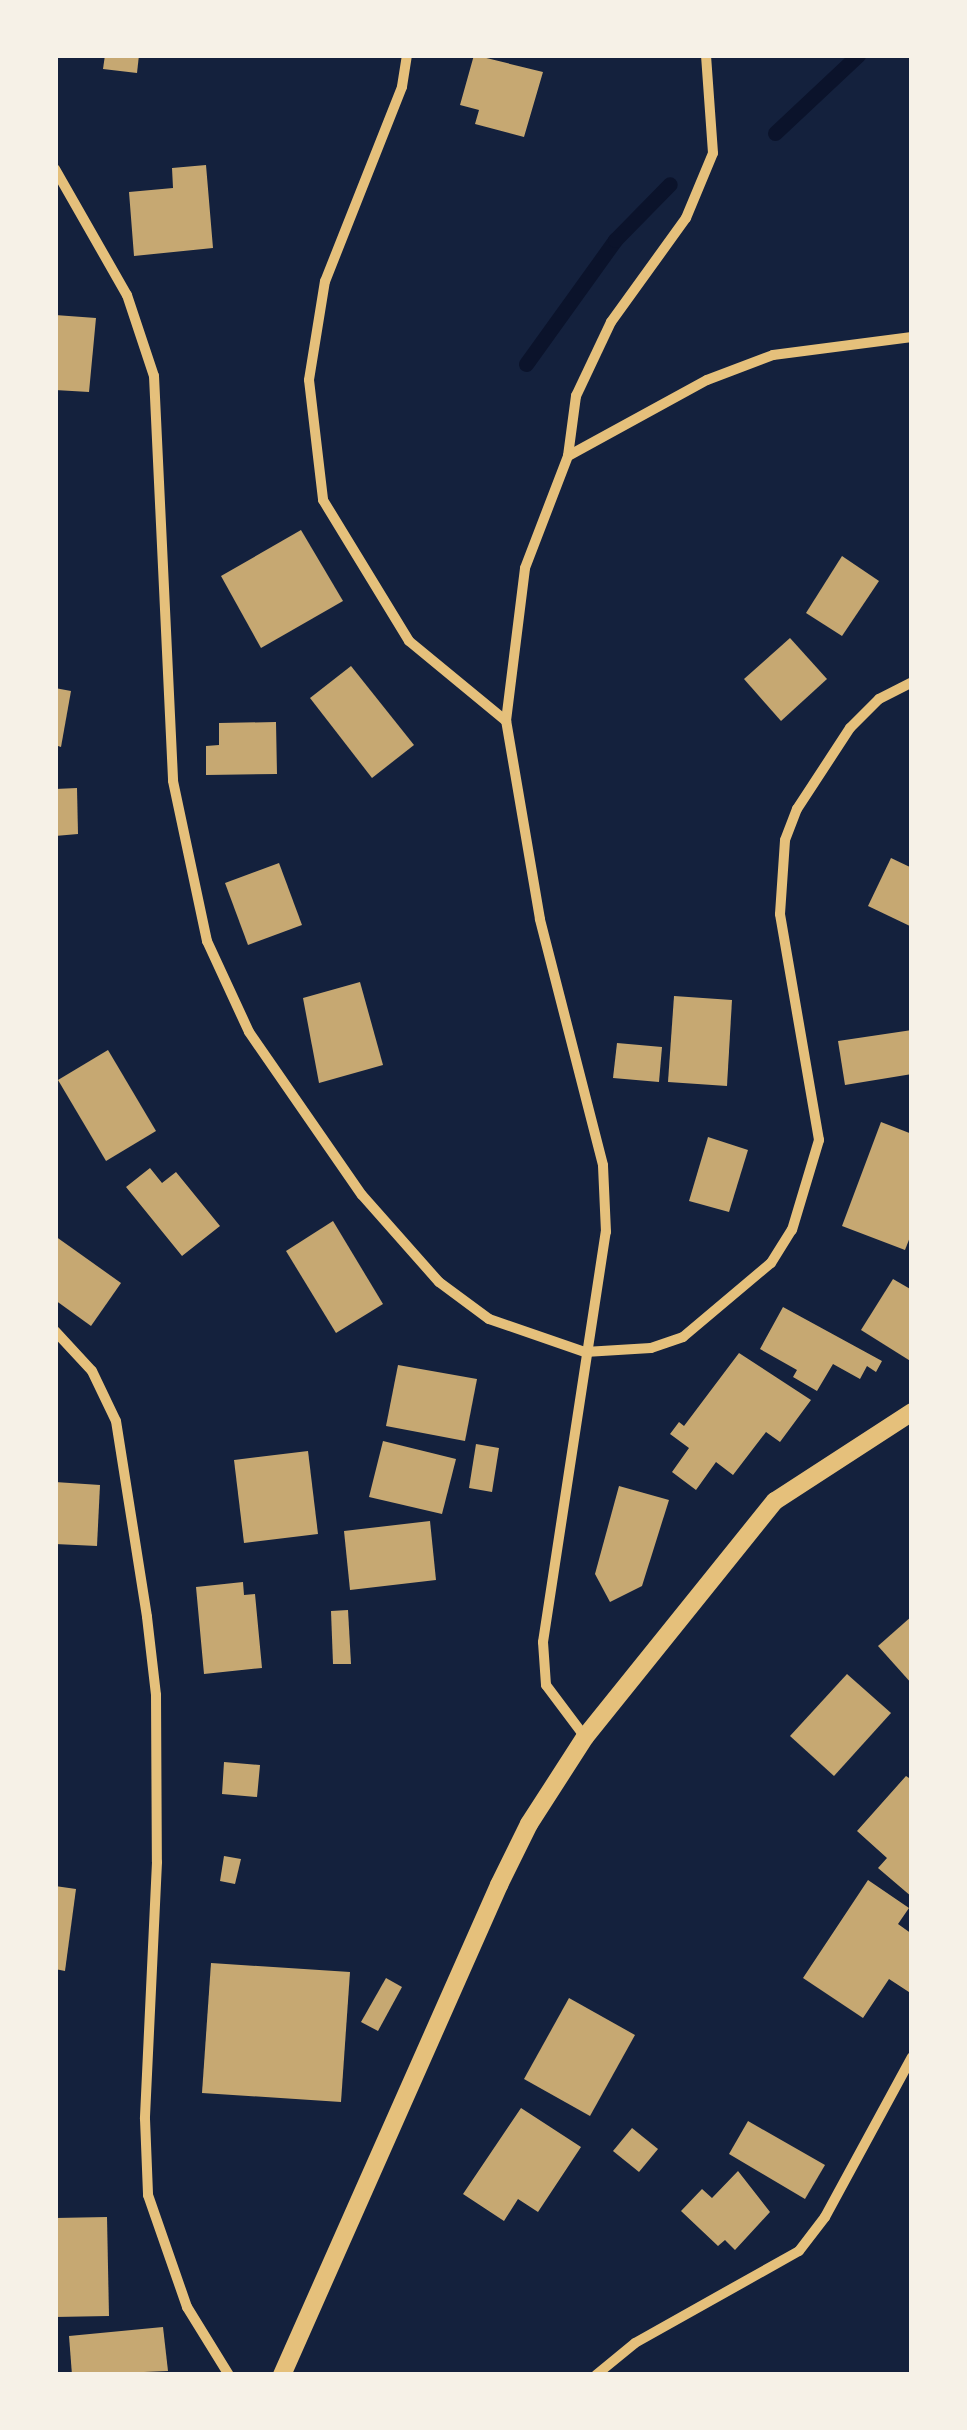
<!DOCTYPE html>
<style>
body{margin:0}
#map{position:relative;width:967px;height:2430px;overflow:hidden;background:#14213d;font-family:"Exo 2",sans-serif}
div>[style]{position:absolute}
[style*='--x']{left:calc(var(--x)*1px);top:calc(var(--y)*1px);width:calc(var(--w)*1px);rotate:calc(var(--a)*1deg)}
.stream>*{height:15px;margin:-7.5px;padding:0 7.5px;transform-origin:7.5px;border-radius:7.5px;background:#0b132b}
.building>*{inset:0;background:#c6a872}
.minor>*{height:10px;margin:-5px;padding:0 5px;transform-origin:5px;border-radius:5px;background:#e5c07b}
.tertiary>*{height:18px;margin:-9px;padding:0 9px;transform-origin:9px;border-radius:9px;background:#e5c07b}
span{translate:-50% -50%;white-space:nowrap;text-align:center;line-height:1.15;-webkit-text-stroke:9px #f6f1e7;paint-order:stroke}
.frame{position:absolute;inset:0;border:58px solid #f6f1e7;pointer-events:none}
</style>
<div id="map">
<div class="stream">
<div style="--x:775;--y:133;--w:114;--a:-43.2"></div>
<div style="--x:526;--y:364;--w:153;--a:-54.3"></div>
<div style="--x:615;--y:240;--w:78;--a:-45.5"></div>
</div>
<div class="building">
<div style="clip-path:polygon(105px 55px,139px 55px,137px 73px,103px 69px)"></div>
<div style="clip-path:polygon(474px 55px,543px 72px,524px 137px,475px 124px,479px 110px,460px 105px)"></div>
<div style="clip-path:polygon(206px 165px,213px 248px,134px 256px,129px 192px,173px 188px,172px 168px)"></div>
<div style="clip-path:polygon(55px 315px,96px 318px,89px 392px,55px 390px)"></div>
<div style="clip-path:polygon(301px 530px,343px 601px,261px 648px,221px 576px)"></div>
<div style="clip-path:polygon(842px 556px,879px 581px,842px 636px,806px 613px)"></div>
<div style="clip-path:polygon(790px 638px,827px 679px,781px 721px,744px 679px)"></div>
<div style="clip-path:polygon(351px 666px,414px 745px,372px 778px,310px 698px)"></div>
<div style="clip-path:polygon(55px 688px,71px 691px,61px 747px,55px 745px)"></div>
<div style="clip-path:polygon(276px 722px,277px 774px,206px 775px,206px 746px,219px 745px,219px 723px)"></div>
<div style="clip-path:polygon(77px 788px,78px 834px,55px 836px,55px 789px)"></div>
<div style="clip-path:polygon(891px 858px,912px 868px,912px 927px,868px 906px)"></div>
<div style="clip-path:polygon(279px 863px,302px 925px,248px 945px,225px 883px)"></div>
<div style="clip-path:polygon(360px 982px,383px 1065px,319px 1083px,303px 998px)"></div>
<div style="clip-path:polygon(674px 996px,732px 1000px,727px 1086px,668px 1082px)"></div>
<div style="clip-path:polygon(912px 1030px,912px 1074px,845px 1085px,838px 1041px)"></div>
<div style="clip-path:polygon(617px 1043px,662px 1047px,659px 1082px,613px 1078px)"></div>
<div style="clip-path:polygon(108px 1050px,156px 1131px,106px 1161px,58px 1080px)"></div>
<div style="clip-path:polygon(881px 1122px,912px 1134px,912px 1232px,905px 1250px,842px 1226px)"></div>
<div style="clip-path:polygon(708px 1137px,748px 1150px,729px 1212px,689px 1201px)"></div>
<div style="clip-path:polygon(150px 1168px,162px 1183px,176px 1172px,220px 1226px,182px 1256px,126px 1187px)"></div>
<div style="clip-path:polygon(333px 1221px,383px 1304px,336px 1333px,286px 1251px)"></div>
<div style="clip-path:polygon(55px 1236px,121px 1283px,91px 1326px,55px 1300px)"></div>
<div style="clip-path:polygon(893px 1279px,912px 1290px,912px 1362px,861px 1330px)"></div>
<div style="clip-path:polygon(783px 1307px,882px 1361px,876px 1372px,867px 1366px,860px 1379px,833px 1364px,817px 1391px,793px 1377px,797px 1370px,760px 1349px)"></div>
<div style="clip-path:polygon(739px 1353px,811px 1400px,780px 1442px,766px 1432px,733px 1475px,716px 1462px,696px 1490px,672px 1472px,689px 1448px,670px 1434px,679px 1422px,684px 1426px)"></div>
<div style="clip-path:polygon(398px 1365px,477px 1379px,465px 1441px,386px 1426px)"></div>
<div style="clip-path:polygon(383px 1441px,456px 1459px,442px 1514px,369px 1497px)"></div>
<div style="clip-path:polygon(476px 1444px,499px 1448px,492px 1492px,469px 1488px)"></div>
<div style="clip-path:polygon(308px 1451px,318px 1534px,244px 1543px,234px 1460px)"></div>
<div style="clip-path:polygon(55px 1482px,100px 1485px,97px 1546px,55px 1544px)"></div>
<div style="clip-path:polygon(619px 1486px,669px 1500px,642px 1586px,610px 1602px,595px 1574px)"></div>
<div style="clip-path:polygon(430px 1521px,436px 1580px,350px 1590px,344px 1531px)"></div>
<div style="clip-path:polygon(243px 1582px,244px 1595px,255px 1594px,262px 1668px,204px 1674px,196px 1587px)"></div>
<div style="clip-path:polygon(348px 1610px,351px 1664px,333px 1664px,331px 1611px)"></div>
<div style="clip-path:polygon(912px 1616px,912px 1684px,878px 1646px)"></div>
<div style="clip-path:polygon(847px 1674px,891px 1713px,834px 1776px,790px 1736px)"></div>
<div style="clip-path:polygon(224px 1762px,260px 1765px,257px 1797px,222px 1794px)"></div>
<div style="clip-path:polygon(906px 1776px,912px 1780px,912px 1897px,878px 1868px,887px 1858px,857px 1831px)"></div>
<div style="clip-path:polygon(224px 1856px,241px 1859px,235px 1884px,220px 1881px)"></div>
<div style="clip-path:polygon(868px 1880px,909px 1908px,898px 1924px,912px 1934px,912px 1994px,889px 1979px,863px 2018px,803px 1978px)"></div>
<div style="clip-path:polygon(55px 1886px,76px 1889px,65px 1971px,55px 1969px)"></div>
<div style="clip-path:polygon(211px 1963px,350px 1972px,341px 2102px,202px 2093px)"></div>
<div style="clip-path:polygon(386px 1978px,402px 1987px,378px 2031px,361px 2022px)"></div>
<div style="clip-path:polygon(569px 1998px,635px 2035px,590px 2116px,524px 2079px)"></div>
<div style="clip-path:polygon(521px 2108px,581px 2147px,538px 2212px,518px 2199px,504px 2221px,463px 2194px)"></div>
<div style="clip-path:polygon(748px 2121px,825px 2165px,805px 2199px,729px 2154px)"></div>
<div style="clip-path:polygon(632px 2128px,658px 2149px,639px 2172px,613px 2151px)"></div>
<div style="clip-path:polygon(738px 2171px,770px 2212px,735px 2250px,725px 2240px,718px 2246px,681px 2211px,702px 2189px,712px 2198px)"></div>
<div style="clip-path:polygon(107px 2217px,109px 2316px,55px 2317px,55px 2218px)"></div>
<div style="clip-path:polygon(163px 2327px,168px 2371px,72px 2375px,69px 2336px)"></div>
</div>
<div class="minor">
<div style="--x:407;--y:55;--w:32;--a:99"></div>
<div style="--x:402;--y:87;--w:209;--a:111.6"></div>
<div style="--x:325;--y:281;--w:100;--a:99.2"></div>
<div style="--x:309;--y:380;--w:121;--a:83.3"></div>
<div style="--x:323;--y:500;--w:165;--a:58.6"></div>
<div style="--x:409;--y:641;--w:126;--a:39.5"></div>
<div style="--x:55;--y:169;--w:145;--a:60.3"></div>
<div style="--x:127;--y:295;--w:85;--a:71.6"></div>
<div style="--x:154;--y:376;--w:405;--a:87.3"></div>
<div style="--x:173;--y:781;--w:164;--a:78"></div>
<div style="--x:207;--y:941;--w:100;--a:65.2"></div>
<div style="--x:249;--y:1032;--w:198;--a:55.3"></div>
<div style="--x:362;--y:1195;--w:116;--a:48.5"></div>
<div style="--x:439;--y:1282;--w:62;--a:36.5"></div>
<div style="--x:489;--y:1319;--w:102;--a:19"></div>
<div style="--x:585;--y:1352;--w:66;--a:-3.5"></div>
<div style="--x:651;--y:1348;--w:34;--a:-19"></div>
<div style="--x:683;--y:1337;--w:115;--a:-40.1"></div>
<div style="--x:771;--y:1263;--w:39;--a:-58"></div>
<div style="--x:792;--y:1230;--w:94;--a:-73.3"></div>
<div style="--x:819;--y:1140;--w:229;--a:-99.8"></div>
<div style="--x:780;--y:914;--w:74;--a:-86.1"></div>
<div style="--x:785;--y:840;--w:33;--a:-69"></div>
<div style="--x:797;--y:809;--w:97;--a:-56.8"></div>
<div style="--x:850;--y:728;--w:41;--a:-45"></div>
<div style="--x:879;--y:699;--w:37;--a:-27"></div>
<div style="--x:568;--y:456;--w:158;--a:-28.7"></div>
<div style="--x:707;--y:380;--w:71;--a:-20.7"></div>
<div style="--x:773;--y:355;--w:140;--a:-7.4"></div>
<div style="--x:55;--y:1331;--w:54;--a:47.2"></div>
<div style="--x:92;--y:1371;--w:55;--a:64.4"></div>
<div style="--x:116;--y:1421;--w:198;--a:81"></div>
<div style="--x:147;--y:1617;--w:79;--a:83.4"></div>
<div style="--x:156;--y:1695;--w:167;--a:89.7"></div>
<div style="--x:157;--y:1862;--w:257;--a:92.7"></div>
<div style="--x:145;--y:2119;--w:76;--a:87.7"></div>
<div style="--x:148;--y:2195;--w:119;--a:70.8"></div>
<div style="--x:187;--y:2307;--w:80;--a:58.3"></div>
<div style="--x:585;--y:1737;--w:65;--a:-126.9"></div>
<div style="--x:546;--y:1685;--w:43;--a:-94"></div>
<div style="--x:543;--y:1642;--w:415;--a:-81.3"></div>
<div style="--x:606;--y:1232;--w:67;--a:-92.6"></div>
<div style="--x:603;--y:1165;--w:254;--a:-104.4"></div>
<div style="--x:540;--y:919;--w:201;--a:-99.7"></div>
<div style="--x:506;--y:721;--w:154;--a:-82.9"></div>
<div style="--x:525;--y:568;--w:120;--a:-69"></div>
<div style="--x:568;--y:456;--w:61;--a:-82.4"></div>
<div style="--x:576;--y:396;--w:82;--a:-64.7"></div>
<div style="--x:611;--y:322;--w:128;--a:-54.2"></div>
<div style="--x:686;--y:218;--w:70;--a:-67.4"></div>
<div style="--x:713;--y:153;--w:98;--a:-94.1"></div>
<div style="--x:596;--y:2375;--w:50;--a:-39.4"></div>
<div style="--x:635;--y:2343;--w:188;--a:-29.3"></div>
<div style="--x:799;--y:2251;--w:43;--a:-52.6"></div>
<div style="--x:825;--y:2217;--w:182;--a:-61.5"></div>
</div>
<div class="tertiary">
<div style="--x:282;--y:2375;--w:536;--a:-66.11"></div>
<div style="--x:499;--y:1885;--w:68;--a:-63.8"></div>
<div style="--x:529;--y:1824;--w:103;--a:-57.2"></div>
<div style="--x:585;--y:1737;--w:303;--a:-51.2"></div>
<div style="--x:775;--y:1501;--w:163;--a:-33"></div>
</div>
<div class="frame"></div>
</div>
